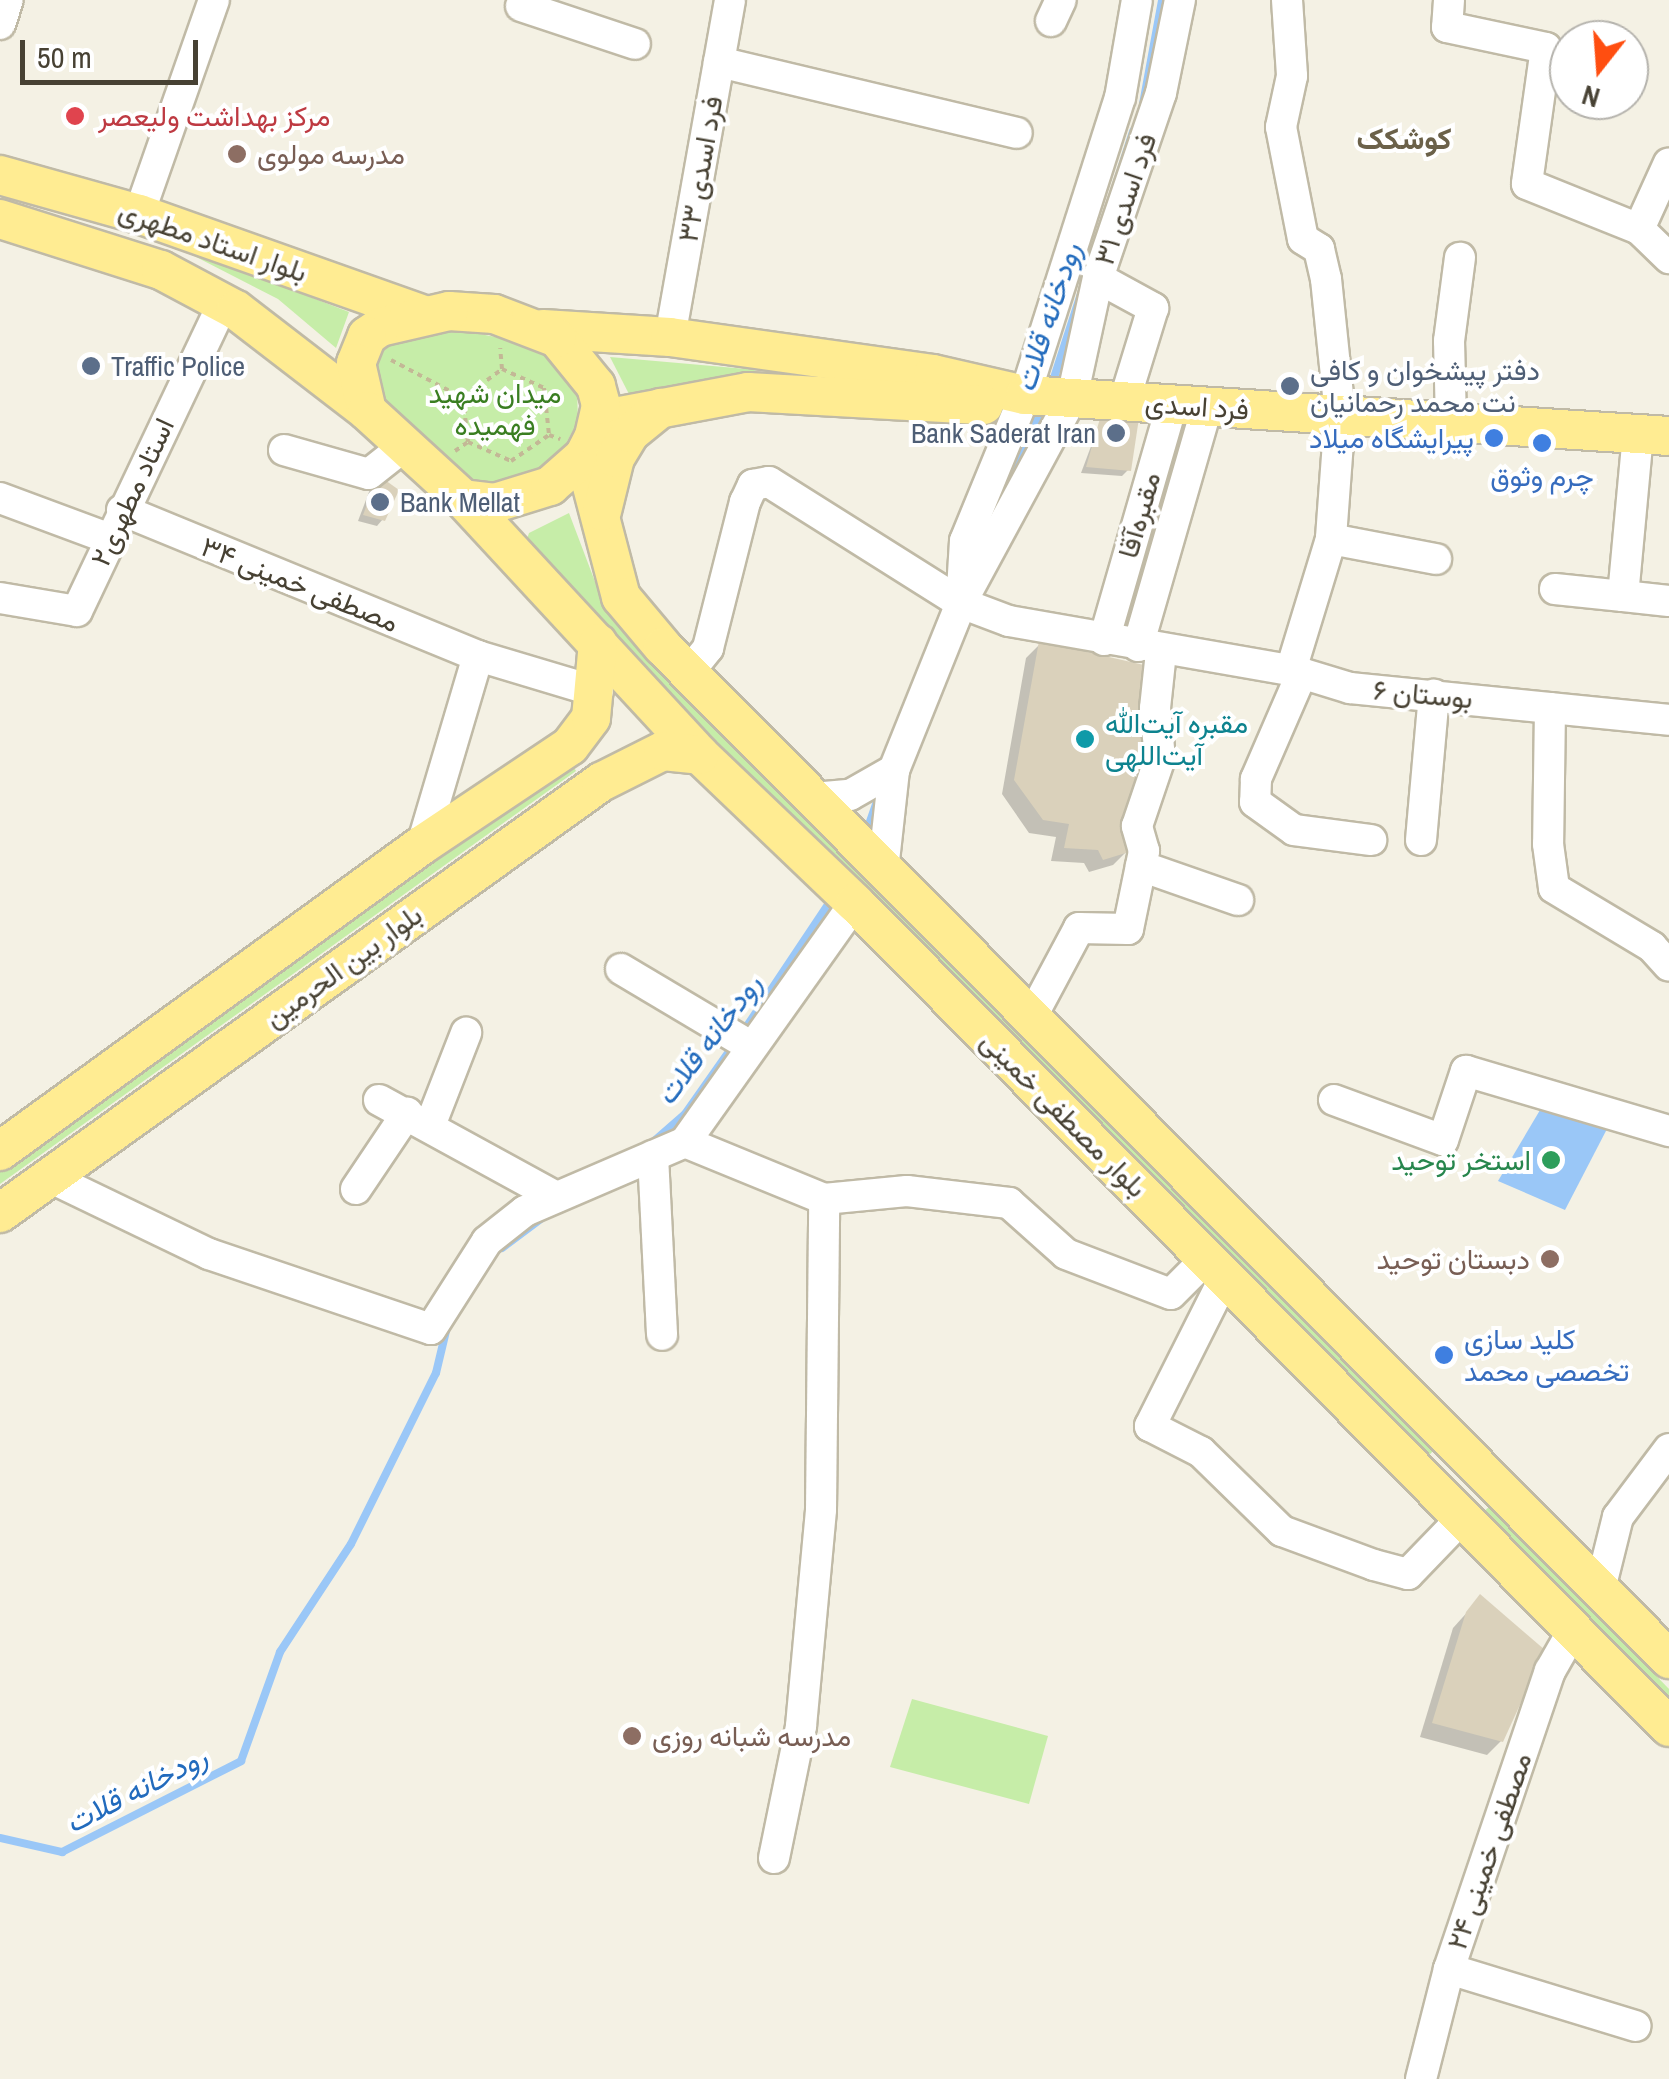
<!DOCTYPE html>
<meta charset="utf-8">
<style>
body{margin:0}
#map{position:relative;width:1669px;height:2079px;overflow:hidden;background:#f4f1e4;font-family:"Archivo Narrow",Vazirmatn,sans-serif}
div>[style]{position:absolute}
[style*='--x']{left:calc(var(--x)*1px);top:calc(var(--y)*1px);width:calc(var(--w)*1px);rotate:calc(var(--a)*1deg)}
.green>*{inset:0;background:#c6eda8}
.water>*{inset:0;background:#9ac7f7}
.shadow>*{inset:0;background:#0003}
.stream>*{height:8px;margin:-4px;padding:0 4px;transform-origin:4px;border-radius:4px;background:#9ac7f7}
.building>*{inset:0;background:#dad1bb}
.path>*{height:4px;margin-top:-2px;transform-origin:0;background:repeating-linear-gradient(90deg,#c3b896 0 5px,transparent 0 10px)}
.roads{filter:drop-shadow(2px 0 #c0baa6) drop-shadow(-2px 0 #c0baa6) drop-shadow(0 2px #c0baa6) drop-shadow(0 -2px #c0baa6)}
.minor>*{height:30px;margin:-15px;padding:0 15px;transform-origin:15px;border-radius:15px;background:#fff}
.major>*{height:38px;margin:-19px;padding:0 19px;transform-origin:19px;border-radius:19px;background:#ffec92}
.dots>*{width:28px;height:28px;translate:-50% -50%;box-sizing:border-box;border:5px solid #fff;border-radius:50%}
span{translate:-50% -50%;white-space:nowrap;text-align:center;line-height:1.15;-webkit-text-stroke:8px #fff;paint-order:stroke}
.health-label{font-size:28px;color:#be3a42}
.left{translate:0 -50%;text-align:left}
.education-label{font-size:28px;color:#785e54}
.right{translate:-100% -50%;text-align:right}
.street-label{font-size:28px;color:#474133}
.service-label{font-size:28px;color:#4e5e75}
.park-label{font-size:28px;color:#3a7e21}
.shop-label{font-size:28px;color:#366cbe}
.culture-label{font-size:28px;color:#0d838f}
.leisure-label{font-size:28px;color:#27864d}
.neighbourhood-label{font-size:30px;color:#6b6149;font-weight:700}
.water-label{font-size:30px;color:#226bbd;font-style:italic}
.north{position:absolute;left:1549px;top:20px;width:100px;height:100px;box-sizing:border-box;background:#fff;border:2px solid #b5b3ad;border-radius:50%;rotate:197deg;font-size:28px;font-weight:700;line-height:40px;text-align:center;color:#474133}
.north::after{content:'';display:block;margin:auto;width:35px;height:45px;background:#ff4e10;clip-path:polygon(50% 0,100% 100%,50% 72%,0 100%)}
.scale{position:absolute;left:20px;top:40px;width:178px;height:45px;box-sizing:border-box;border:5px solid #474133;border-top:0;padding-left:12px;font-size:30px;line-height:35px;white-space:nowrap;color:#474133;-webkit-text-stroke:8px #fff;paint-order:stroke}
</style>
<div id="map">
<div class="green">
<div style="clip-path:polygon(165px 241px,349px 312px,336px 348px,278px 299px)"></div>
<div style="clip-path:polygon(443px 327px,543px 346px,577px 390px,578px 421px,561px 453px,536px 471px,485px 487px,465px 480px,405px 425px,377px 391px,368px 363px,402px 336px)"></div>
<div style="clip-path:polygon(610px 357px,758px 370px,631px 398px)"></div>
<div style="clip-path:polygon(1177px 425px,1192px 430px,1137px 620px,1123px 615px)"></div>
<div style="clip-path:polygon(569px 513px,605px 608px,1433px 1451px,1422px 1463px,525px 545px,529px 533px)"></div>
<div style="clip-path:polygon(569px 759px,576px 771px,0 1184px,0 1160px)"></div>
<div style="clip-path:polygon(1491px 1505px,1669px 1689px,1669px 1709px,1479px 1516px)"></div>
<div style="clip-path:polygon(912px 1699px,1048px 1736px,1029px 1804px,890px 1767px)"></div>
</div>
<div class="water">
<div style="clip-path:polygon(1543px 1105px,1608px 1127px,1565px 1210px,1498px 1181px)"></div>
</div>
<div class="shadow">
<div style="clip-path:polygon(1102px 417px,1128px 470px,1122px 476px,1081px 473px)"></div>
<div style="clip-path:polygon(372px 484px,383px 519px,377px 526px,358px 521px)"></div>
<div style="clip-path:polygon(1040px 644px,1127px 851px,1113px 865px,1089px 872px,1084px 863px,1051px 861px,1056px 837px,1029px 833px,1002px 794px,1026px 658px)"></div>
<div style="clip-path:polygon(1480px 1598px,1501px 1741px,1487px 1755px,1420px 1737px,1453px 1628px)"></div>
</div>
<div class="stream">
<div style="--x:1143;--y:104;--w:106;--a:-79.6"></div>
<div style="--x:1052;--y:384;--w:266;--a:-72.2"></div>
<div style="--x:1002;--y:498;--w:101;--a:-66"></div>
<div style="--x:865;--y:836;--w:36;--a:-71"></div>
<div style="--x:741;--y:1035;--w:166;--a:-56.3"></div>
<div style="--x:653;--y:1142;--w:43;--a:-41.2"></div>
<div style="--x:685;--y:1114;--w:83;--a:-54.8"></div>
<div style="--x:502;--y:1248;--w:50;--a:-36.9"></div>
<div style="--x:0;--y:1838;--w:64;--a:12.7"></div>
<div style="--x:62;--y:1852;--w:201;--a:-26.9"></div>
<div style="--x:241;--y:1761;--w:116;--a:-70.3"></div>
<div style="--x:280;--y:1652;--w:129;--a:-56.7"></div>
<div style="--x:351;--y:1544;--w:191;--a:-63.6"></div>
<div style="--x:436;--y:1373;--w:47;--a:-76.6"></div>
</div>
<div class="building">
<div style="clip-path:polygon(1101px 415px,1139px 418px,1131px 471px,1086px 467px)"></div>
<div style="clip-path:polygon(378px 475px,399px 490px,385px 521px,363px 515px)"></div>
<div style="clip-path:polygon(1039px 641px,1144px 665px,1150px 759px,1129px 852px,1103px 860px,1098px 850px,1064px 848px,1069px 824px,1043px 820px,1014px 780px)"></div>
<div style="clip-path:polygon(1480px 1594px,1545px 1650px,1503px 1742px,1432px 1723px,1466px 1612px)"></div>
</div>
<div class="path">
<div style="--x:391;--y:360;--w:81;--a:27.8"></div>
<div style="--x:463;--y:398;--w:44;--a:83.5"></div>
<div style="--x:468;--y:442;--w:47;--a:23.8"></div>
<div style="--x:511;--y:461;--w:46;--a:-34.4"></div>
<div style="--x:549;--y:435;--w:12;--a:20"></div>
<div style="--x:502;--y:369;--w:46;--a:24.3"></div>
<div style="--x:544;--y:388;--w:47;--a:83.9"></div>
<div style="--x:463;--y:398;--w:49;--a:-36.6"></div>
<div style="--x:502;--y:369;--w:21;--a:-95"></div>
<div style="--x:455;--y:451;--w:16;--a:-35"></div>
</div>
<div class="roads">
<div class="minor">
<div style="--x:1287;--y:0;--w:76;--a:86.2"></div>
<div style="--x:1292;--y:76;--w:52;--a:102.2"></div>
<div style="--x:1281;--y:127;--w:114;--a:78.9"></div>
<div style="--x:1303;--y:239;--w:19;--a:32"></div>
<div style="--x:1319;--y:249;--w:31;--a:77"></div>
<div style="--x:1326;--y:279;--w:137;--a:84.1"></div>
<div style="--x:1340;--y:415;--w:124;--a:94.2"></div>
<div style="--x:1331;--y:539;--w:137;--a:107"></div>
<div style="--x:1449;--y:0;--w:27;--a:94"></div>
<div style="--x:1447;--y:27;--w:101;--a:12"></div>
<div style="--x:1546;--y:48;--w:137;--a:98"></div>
<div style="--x:1527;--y:184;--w:121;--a:21.9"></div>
<div style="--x:1639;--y:229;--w:42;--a:44"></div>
<div style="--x:521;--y:6;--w:120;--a:18.4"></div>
<div style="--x:1051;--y:21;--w:23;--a:-65"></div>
<div style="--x:0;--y:24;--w:25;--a:-72"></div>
<div style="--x:719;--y:62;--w:306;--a:13.4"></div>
<div style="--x:139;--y:214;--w:227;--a:-70.7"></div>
<div style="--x:1639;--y:229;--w:72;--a:-65.6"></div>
<div style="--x:1098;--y:278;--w:63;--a:28.6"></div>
<div style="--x:1153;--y:308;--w:98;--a:107.1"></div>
<div style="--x:670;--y:337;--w:342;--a:-79.9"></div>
<div style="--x:1451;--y:422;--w:81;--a:-91.4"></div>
<div style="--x:1449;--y:341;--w:84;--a:-82.5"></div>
<div style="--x:284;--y:450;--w:88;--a:15.8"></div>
<div style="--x:369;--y:474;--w:48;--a:-38.3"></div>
<div style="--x:0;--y:498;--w:117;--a:20.4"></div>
<div style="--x:122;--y:510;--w:385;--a:22.3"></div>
<div style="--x:478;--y:656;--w:125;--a:16.7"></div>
<div style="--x:1331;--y:539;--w:107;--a:10.8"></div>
<div style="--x:1555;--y:589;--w:68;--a:5.9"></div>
<div style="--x:1623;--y:596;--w:163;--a:-84.7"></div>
<div style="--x:962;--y:590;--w:49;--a:-86.5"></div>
<div style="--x:965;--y:541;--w:158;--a:-67.7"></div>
<div style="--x:1025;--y:395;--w:312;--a:-72.3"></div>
<div style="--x:1120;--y:98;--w:99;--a:-80.2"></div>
<div style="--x:1623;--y:596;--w:46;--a:6.2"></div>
<div style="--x:0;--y:598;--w:78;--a:9.6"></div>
<div style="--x:77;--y:611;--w:341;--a:-64.6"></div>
<div style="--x:1104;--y:640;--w:246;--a:-73.9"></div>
<div style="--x:1138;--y:646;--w:249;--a:-73.9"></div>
<div style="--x:688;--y:673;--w:32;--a:-51"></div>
<div style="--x:708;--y:648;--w:151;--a:-75.8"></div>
<div style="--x:745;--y:502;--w:19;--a:-65"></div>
<div style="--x:753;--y:485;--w:16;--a:-11"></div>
<div style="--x:769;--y:482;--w:227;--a:32.2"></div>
<div style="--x:961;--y:603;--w:51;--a:20.6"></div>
<div style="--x:1009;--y:621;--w:286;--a:9.9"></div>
<div style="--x:1291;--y:670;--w:62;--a:17"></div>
<div style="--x:1350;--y:688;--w:321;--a:5.7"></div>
<div style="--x:1302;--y:673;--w:116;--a:113.5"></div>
<div style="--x:1256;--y:779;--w:23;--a:92"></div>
<div style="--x:1255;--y:802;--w:48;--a:35.7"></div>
<div style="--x:1294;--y:830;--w:78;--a:7.4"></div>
<div style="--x:1550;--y:708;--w:136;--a:90.8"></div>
<div style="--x:1548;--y:844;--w:44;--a:82.2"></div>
<div style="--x:1554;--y:888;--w:114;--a:31"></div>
<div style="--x:1652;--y:947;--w:25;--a:48"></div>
<div style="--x:813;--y:798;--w:37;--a:-5"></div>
<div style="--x:850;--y:795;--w:51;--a:-29.6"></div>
<div style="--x:1421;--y:840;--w:146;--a:-84.9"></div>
<div style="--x:422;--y:845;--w:197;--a:-73.5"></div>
<div style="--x:1141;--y:866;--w:103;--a:19.3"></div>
<div style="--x:883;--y:870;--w:101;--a:-83.7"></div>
<div style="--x:894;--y:770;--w:180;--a:-68.1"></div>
<div style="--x:961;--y:603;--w:233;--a:-61.6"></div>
<div style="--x:1072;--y:398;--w:123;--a:-77.8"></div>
<div style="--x:1098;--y:278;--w:195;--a:-71.2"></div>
<div style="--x:1161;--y:93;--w:95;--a:-78.5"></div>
<div style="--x:621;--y:969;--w:150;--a:30.8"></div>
<div style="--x:1031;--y:1018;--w:102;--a:-61.9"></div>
<div style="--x:1079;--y:928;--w:49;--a:1.2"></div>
<div style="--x:1128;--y:929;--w:80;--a:-78.4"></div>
<div style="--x:1144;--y:851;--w:26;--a:-106"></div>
<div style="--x:1137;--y:826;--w:72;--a:-71.3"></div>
<div style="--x:1160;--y:758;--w:50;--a:-95.7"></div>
<div style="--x:1155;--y:708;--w:56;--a:-83.9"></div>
<div style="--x:379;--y:1100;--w:202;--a:28.7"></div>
<div style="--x:1334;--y:1100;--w:116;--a:20.2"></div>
<div style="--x:1443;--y:1140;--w:73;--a:-71.6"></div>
<div style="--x:1466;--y:1071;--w:212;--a:16.5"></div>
<div style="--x:431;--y:1123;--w:97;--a:-68.7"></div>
<div style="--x:685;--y:1142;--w:150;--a:22.3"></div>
<div style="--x:824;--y:1199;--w:83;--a:-5.5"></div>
<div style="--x:907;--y:1191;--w:103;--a:6.7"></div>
<div style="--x:1009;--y:1203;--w:76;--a:41.8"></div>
<div style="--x:1066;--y:1254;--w:112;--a:20.9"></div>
<div style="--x:1171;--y:1294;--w:51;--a:-45"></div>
<div style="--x:653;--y:1156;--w:179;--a:87.1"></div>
<div style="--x:49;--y:1177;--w:178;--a:25.7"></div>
<div style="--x:209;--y:1254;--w:234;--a:18.7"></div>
<div style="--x:431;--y:1329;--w:104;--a:-57.5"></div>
<div style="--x:487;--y:1241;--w:48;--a:-38.3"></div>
<div style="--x:525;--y:1211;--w:174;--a:-23.3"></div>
<div style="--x:685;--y:1142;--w:293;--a:-54.6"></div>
<div style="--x:356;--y:1189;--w:92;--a:-56.1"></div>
<div style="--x:1225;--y:1277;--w:167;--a:116.7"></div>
<div style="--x:1150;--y:1426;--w:57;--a:27"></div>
<div style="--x:1201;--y:1452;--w:113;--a:44.3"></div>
<div style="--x:1282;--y:1531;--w:98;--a:20.3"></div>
<div style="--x:1374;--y:1565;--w:35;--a:15"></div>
<div style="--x:1408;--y:1574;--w:79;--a:-46"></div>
<div style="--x:1600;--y:1589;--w:74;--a:-76"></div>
<div style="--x:1618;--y:1517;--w:85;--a:-53.1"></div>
<div style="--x:774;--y:1858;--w:135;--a:-78.4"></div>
<div style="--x:801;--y:1726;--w:217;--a:-84.7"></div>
<div style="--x:821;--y:1510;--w:311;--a:-89.4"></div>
<div style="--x:1449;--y:1969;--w:195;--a:17"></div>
<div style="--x:1421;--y:2079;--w:114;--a:-75.7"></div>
<div style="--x:1449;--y:1969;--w:315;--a:-71.3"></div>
<div style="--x:1550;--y:1671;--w:48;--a:-60.3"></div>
</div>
<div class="major">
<div style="--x:0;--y:175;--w:144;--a:15.7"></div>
<div style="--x:139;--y:214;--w:302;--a:19.5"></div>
<div style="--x:0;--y:219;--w:169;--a:17.6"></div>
<div style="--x:161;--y:270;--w:85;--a:28.1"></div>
<div style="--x:236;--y:310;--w:165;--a:37.6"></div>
<div style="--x:543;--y:329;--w:127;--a:3.6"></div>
<div style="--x:670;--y:337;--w:266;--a:8"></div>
<div style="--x:933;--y:374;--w:94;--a:12.9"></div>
<div style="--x:1025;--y:395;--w:645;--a:3.64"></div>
<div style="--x:599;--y:420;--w:152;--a:-10.6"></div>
<div style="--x:748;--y:392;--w:236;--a:3.2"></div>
<div style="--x:584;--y:456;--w:146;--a:75.3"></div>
<div style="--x:621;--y:597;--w:65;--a:50"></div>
<div style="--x:663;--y:647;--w:1427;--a:45.17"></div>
<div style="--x:463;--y:499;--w:32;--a:7"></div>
<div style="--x:495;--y:503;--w:58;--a:-17.2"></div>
<div style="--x:550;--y:486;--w:45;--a:-41.4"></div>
<div style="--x:584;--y:456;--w:22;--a:-63"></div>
<div style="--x:594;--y:436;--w:32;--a:-77"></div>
<div style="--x:601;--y:405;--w:20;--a:-105"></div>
<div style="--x:596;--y:386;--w:62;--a:-129.1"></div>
<div style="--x:557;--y:338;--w:67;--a:-159.1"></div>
<div style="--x:494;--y:314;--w:45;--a:-176.2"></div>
<div style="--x:449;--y:311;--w:71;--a:166.9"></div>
<div style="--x:380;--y:327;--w:16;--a:145"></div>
<div style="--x:367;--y:336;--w:29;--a:112"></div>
<div style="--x:356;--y:363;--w:49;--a:77.1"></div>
<div style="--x:367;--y:411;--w:130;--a:42.5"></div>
<div style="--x:463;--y:499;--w:349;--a:47.2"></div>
<div style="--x:700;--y:755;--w:214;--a:43.7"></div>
<div style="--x:855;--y:903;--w:1158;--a:45.35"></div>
<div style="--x:602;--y:511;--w:55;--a:-76.2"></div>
<div style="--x:615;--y:458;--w:29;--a:-59"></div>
<div style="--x:630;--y:433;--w:40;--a:-39"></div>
<div style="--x:0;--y:1151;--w:521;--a:-35.95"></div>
<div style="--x:422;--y:845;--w:178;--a:-33.8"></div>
<div style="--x:570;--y:746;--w:35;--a:-53"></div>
<div style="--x:591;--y:718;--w:75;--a:-84.7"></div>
<div style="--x:0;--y:1213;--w:740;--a:-35.65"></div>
<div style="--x:601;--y:782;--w:69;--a:-26.6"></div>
<div style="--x:663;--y:751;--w:37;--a:6"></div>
</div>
</div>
<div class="dots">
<div style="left:75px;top:116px;background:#e0444e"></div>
<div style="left:237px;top:154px;background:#8d6e63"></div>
<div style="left:91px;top:366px;background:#5c6f8a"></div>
<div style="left:1290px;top:386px;background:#5c6f8a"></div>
<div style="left:1116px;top:433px;background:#5c6f8a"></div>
<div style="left:1494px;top:438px;background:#3f7fe0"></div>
<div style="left:1542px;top:443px;background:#3f7fe0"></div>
<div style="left:380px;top:502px;background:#5c6f8a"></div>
<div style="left:1085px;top:739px;background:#0f9aa8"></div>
<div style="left:1551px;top:1160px;background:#2e9e5b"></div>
<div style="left:1550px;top:1259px;background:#8d6e63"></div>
<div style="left:1444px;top:1355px;background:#3f7fe0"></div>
<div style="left:632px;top:1736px;background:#8d6e63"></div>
</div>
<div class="health-label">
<span class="left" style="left:98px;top:116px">مرکز بهداشت ولیعصر</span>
</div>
<div class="education-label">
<span class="left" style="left:257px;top:154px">مدرسه مولوی</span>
<span class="right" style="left:1530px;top:1259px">دبستان توحید</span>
<span class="left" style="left:652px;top:1736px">مدرسه شبانه روزی</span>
</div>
<div class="street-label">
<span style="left:700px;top:169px;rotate:-80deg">فرد اسدی ۳۳</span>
<span style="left:1125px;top:199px;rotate:-71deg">فرد اسدی ۳۱</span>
<span style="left:213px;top:241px;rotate:19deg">بلوار استاد مطهری</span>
<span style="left:1197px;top:406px;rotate:4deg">فرد اسدی</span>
<span style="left:132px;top:492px;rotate:-65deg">استاد مطهری۲</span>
<span style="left:1139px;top:515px;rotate:-74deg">مقبره‌آقا</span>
<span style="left:300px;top:584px;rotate:22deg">مصطفی خمینی ۳۴</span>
<span style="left:1423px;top:694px;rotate:5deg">بوستان ۶</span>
<span style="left:343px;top:966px;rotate:-36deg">بلوار بین الحرمین</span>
<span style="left:1064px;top:1114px;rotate:45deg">بلوار مصطفی خمینی</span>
<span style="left:1489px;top:1851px;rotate:-71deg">مصطفی خمینی ۲۴</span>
</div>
<div class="service-label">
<span class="left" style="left:111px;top:366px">Traffic Police</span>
<span class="left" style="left:1310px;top:386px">دفتر پیشخوان و کافی<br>نت محمد رحمانیان</span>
<span class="right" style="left:1096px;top:433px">Bank Saderat Iran</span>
<span class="left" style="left:400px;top:502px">Bank Mellat</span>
</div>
<div class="park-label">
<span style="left:495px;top:409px">میدان شهید<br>فهمیده</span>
</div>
<div class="shop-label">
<span class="right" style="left:1474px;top:438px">پیرایشگاه میلاد</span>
<span style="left:1542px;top:476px">چرم وثوق</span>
<span class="left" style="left:1464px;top:1355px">کلید سازی<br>تخصصی محمد</span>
</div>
<div class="culture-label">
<span class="left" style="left:1105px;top:739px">مقبره آیت‌الله<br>آیت‌اللهی</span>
</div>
<div class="leisure-label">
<span class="right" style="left:1531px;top:1160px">استخر توحید</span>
</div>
<div class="neighbourhood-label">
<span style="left:1404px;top:138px">کوشکک</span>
</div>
<div class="water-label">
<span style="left:1047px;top:317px;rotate:-72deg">رودخانه قلات</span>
<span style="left:708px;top:1039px;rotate:-53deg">رودخانه قلات</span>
<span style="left:136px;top:1789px;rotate:-27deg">رودخانه قلات</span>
</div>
<div class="north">N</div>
<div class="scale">50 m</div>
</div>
